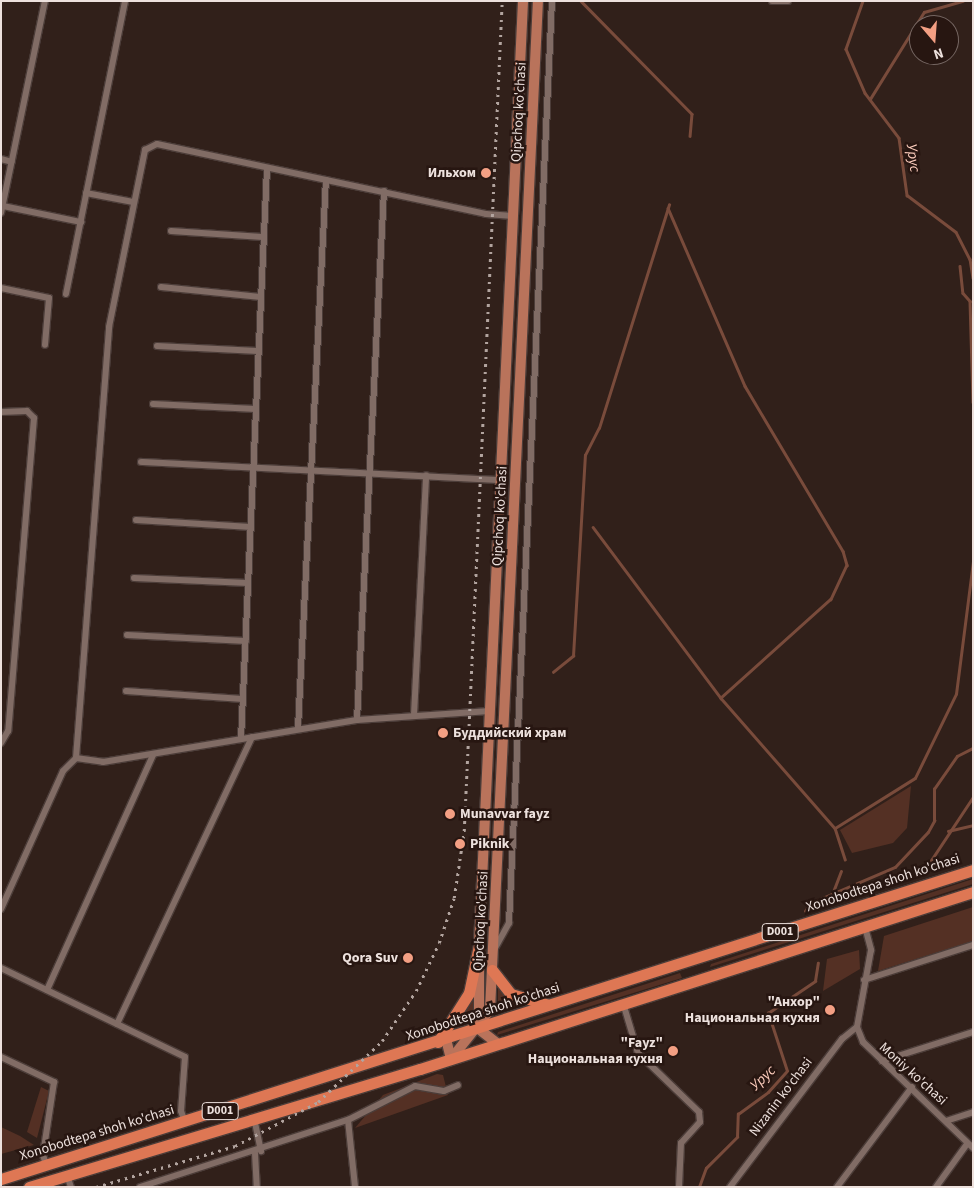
<!DOCTYPE html>
<meta charset="utf-8">
<style>
body{margin:0}
#map{position:relative;width:974px;height:1188px;overflow:hidden;background:#31201a;font-family:"Source Sans 3",sans-serif}
div>[style]{position:absolute}
[style*='--x']{left:calc(var(--x)*1px);top:calc(var(--y)*1px);width:calc(var(--w)*1px);rotate:calc(var(--a)*1deg)}
.green>*{inset:0;background:#543024}
.stream>*{height:2.5px;margin:-1.25px;padding:0 1.25px;transform-origin:1.25px;border-radius:1.25px;background:#794b3b}
.roads{filter:drop-shadow(1px 0 #4c3d39) drop-shadow(-1px 0 #4c3d39) drop-shadow(0 1px #4c3d39) drop-shadow(0 -1px #4c3d39)}
.street>*{height:6px;margin:-3px;padding:0 3px;transform-origin:3px;border-radius:3px;background:#816c65}
.primary>*{height:10px;margin:-5px;padding:0 5px;transform-origin:5px;border-radius:5px;background:#b9735b}
.highway>*{height:11px;margin:-5.5px;padding:0 5.5px;transform-origin:5.5px;border-radius:5.5px;background:#de7754}
.rail>*{height:2.5px;margin-top:-1.25px;transform-origin:0;background:repeating-linear-gradient(90deg,#b2a49f 0 2.5px,transparent 0 7.5px)}
.dots>*{width:14px;height:14px;translate:-50% -50%;box-sizing:border-box;border:2px solid #271611;border-radius:50%}
span{translate:-50% -50%;white-space:nowrap;text-align:center;line-height:1.15;-webkit-text-stroke:5px #271611;paint-order:stroke}
.shield-label span{padding:1px 4px;background:#271611;border:1px solid;border-radius:4px;-webkit-text-stroke-width:0}
.shield-label{font-size:12px;color:#ede1dd;font-weight:700}
.street-label{font-size:14px;color:#ede1dd}
.poi-label{font-size:14px;color:#ede1dd;font-weight:700}
.right{translate:-100% -50%;text-align:right}
.left{translate:0 -50%;text-align:left}
.water-label{font-size:15px;color:#fdcdbd;font-style:italic}
.frame{position:absolute;inset:0;border:2px solid #ede1dd;pointer-events:none}
.north{position:absolute;left:909px;top:15px;width:50px;height:50px;box-sizing:border-box;background:#271611;border:1px solid #766763;border-radius:50%;rotate:162deg;font-size:14px;font-weight:700;line-height:20px;text-align:center;color:#ede1dd}
.north::after{content:'';display:block;margin:auto;width:18px;height:22px;background:#f39f83;clip-path:polygon(50% 0,100% 100%,50% 72%,0 100%)}
</style>
<div id="map">
<div class="green">
<div style="clip-path:polygon(911px 786px,907px 828px,893px 843px,852px 853px,840px 830px)"></div>
<div style="clip-path:polygon(973px 879px,973px 884px,710px 967px,711px 964px)"></div>
<div style="clip-path:polygon(973px 907px,973px 941px,878px 971px,884px 936px)"></div>
<div style="clip-path:polygon(859px 950px,860px 969px,823px 991px,827px 959px)"></div>
<div style="clip-path:polygon(680px 973px,682px 978px,497px 1035px,498px 1032px)"></div>
<div style="clip-path:polygon(498px 986px,507px 997px,523px 1005px,498px 1013px)"></div>
<div style="clip-path:polygon(474px 993px,474px 1021px,457px 1026px,467px 1009px)"></div>
<div style="clip-path:polygon(437px 1074px,443px 1075px,448px 1095px,355px 1128px,383px 1095px)"></div>
<div style="clip-path:polygon(41px 1087px,49px 1091px,37px 1138px,27px 1132px)"></div>
<div style="clip-path:polygon(1px 1127px,20px 1136px,34px 1145px,1px 1154px)"></div>
</div>
<div class="stream">
<div style="--x:581;--y:1;--w:158;--a:45.5"></div>
<div style="--x:692;--y:114;--w:22;--a:95"></div>
<div style="--x:863;--y:1;--w:51;--a:109.5"></div>
<div style="--x:846;--y:49;--w:48;--a:66.6"></div>
<div style="--x:865;--y:93;--w:56;--a:52.9"></div>
<div style="--x:899;--y:138;--w:58;--a:82"></div>
<div style="--x:907;--y:195;--w:61;--a:37.1"></div>
<div style="--x:956;--y:232;--w:30;--a:63"></div>
<div style="--x:970;--y:259;--w:19;--a:81"></div>
<div style="--x:870;--y:99;--w:102;--a:-58.2"></div>
<div style="--x:924;--y:12;--w:40;--a:-16"></div>
<div style="--x:668;--y:208;--w:194;--a:66.6"></div>
<div style="--x:745;--y:386;--w:192;--a:59.3"></div>
<div style="--x:843;--y:551;--w:15;--a:74"></div>
<div style="--x:847;--y:565;--w:38;--a:115"></div>
<div style="--x:831;--y:599;--w:148;--a:138"></div>
<div style="--x:960;--y:266;--w:27;--a:84"></div>
<div style="--x:963;--y:293;--w:11;--a:49"></div>
<div style="--x:970;--y:301;--w:101;--a:88.3"></div>
<div style="--x:593;--y:527;--w:214;--a:53.2"></div>
<div style="--x:721;--y:698;--w:173;--a:48.8"></div>
<div style="--x:835;--y:828;--w:33;--a:72"></div>
<div style="--x:553;--y:672;--w:26;--a:-39"></div>
<div style="--x:573;--y:656;--w:201;--a:-86.6"></div>
<div style="--x:585;--y:455;--w:30;--a:-63"></div>
<div style="--x:599;--y:428;--w:234;--a:-72.6"></div>
<div style="--x:835;--y:828;--w:94;--a:-32"></div>
<div style="--x:915;--y:778;--w:93;--a:-64"></div>
<div style="--x:956;--y:694;--w:134;--a:-82.7"></div>
<div style="--x:948;--y:831;--w:26;--a:-13"></div>
<div style="--x:924;--y:871;--w:89;--a:-56.5"></div>
<div style="--x:833;--y:892;--w:22;--a:-69"></div>
<div style="--x:805;--y:911;--w:10;--a:-53"></div>
<div style="--x:811;--y:903;--w:91;--a:-23.2"></div>
<div style="--x:895;--y:867;--w:48;--a:-46.7"></div>
<div style="--x:928;--y:832;--w:13;--a:-61"></div>
<div style="--x:934;--y:821;--w:32;--a:-90"></div>
<div style="--x:934;--y:789;--w:40;--a:-55.1"></div>
<div style="--x:957;--y:756;--w:18;--a:-27"></div>
<div style="--x:699;--y:1187;--w:20;--a:-70"></div>
<div style="--x:706;--y:1168;--w:44;--a:-45"></div>
<div style="--x:737;--y:1137;--w:23;--a:-88"></div>
<div style="--x:738;--y:1114;--w:37;--a:-36"></div>
<div style="--x:768;--y:1092;--w:28;--a:-48"></div>
<div style="--x:787;--y:1071;--w:61;--a:-108.1"></div>
<div style="--x:768;--y:1013;--w:57;--a:-34.2"></div>
<div style="--x:815;--y:981;--w:18;--a:-81"></div>
</div>
<div class="roads">
<div class="street">
<div style="--x:772;--y:1;--w:16;--a:0"></div>
<div style="--x:1;--y:159;--w:11;--a:15"></div>
<div style="--x:86;--y:193;--w:48;--a:10.8"></div>
<div style="--x:3;--y:206;--w:80;--a:11.6"></div>
<div style="--x:1;--y:213;--w:217;--a:-78.3"></div>
<div style="--x:171;--y:231;--w:92;--a:3.7"></div>
<div style="--x:161;--y:287;--w:100;--a:5.8"></div>
<div style="--x:1;--y:288;--w:49;--a:11.8"></div>
<div style="--x:49;--y:298;--w:47;--a:94.9"></div>
<div style="--x:66;--y:294;--w:299;--a:-78.6"></div>
<div style="--x:157;--y:346;--w:101;--a:2.8"></div>
<div style="--x:153;--y:404;--w:103;--a:2.8"></div>
<div style="--x:1;--y:412;--w:26;--a:-2"></div>
<div style="--x:27;--y:411;--w:10;--a:45"></div>
<div style="--x:34;--y:418;--w:314;--a:94.7"></div>
<div style="--x:8;--y:731;--w:14;--a:120"></div>
<div style="--x:141;--y:462;--w:359;--a:2.9"></div>
<div style="--x:136;--y:520;--w:115;--a:3.5"></div>
<div style="--x:134;--y:578;--w:114;--a:2.5"></div>
<div style="--x:127;--y:635;--w:119;--a:2.9"></div>
<div style="--x:126;--y:691;--w:117;--a:3.9"></div>
<div style="--x:414;--y:715;--w:240;--a:-87.1"></div>
<div style="--x:357;--y:720;--w:530;--a:-87.08"></div>
<div style="--x:298;--y:728;--w:549;--a:-87.08"></div>
<div style="--x:241;--y:739;--w:572;--a:-87.39"></div>
<div style="--x:76;--y:758;--w:432;--a:-85.6"></div>
<div style="--x:109;--y:327;--w:181;--a:-78.5"></div>
<div style="--x:145;--y:150;--w:13;--a:-27"></div>
<div style="--x:157;--y:144;--w:336;--a:12"></div>
<div style="--x:486;--y:214;--w:27;--a:4"></div>
<div style="--x:1;--y:909;--w:151;--a:-65.8"></div>
<div style="--x:63;--y:771;--w:18;--a:-45"></div>
<div style="--x:76;--y:758;--w:27;--a:8"></div>
<div style="--x:103;--y:762;--w:257;--a:-9.4"></div>
<div style="--x:357;--y:720;--w:133;--a:-3.9"></div>
<div style="--x:865;--y:927;--w:24;--a:75"></div>
<div style="--x:871;--y:950;--w:78;--a:100.3"></div>
<div style="--x:857;--y:1027;--w:16;--a:68"></div>
<div style="--x:863;--y:1042;--w:153;--a:43.9"></div>
<div style="--x:494;--y:950;--w:31;--a:-61"></div>
<div style="--x:509;--y:923;--w:923;--a:-87.33"></div>
<div style="--x:1;--y:968;--w:204;--a:25.8"></div>
<div style="--x:185;--y:1057;--w:54;--a:94.2"></div>
<div style="--x:181;--y:1111;--w:12;--a:70"></div>
<div style="--x:864;--y:980;--w:114;--a:-17.8"></div>
<div style="--x:47;--y:990;--w:258;--a:-65.7"></div>
<div style="--x:623;--y:1003;--w:52;--a:73.3"></div>
<div style="--x:638;--y:1053;--w:85;--a:44"></div>
<div style="--x:699;--y:1112;--w:10;--a:84"></div>
<div style="--x:700;--y:1122;--w:28;--a:132"></div>
<div style="--x:681;--y:1143;--w:44;--a:92.6"></div>
<div style="--x:117;--y:1024;--w:317;--a:-64.8"></div>
<div style="--x:1;--y:1057;--w:59;--a:25.3"></div>
<div style="--x:54;--y:1082;--w:74;--a:98.6"></div>
<div style="--x:43;--y:1155;--w:10;--a:73"></div>
<div style="--x:882;--y:1061;--w:96;--a:-17.7"></div>
<div style="--x:254;--y:1118;--w:34;--a:78"></div>
<div style="--x:348;--y:1120;--w:67;--a:84"></div>
<div style="--x:946;--y:1121;--w:28;--a:-18"></div>
<div style="--x:255;--y:1153;--w:34;--a:87"></div>
<div style="--x:67;--y:1175;--w:13;--a:72"></div>
<div style="--x:140;--y:1187;--w:219;--a:-17.9"></div>
<div style="--x:348;--y:1120;--w:75;--a:-26.9"></div>
<div style="--x:415;--y:1086;--w:29;--a:10"></div>
<div style="--x:444;--y:1091;--w:15;--a:-23"></div>
<div style="--x:730;--y:1187;--w:186;--a:-52.9"></div>
<div style="--x:842;--y:1039;--w:19;--a:-39"></div>
<div style="--x:837;--y:1187;--w:125;--a:-53.1"></div>
<div style="--x:936;--y:1187;--w:53;--a:-54.2"></div>
</div>
<div class="primary">
<div style="--x:446;--y:1039;--w:21;--a:76"></div>
<div style="--x:498;--y:1044;--w:24;--a:-142"></div>
<div style="--x:479;--y:1029;--w:84;--a:-90"></div>
<div style="--x:479;--y:945;--w:945;--a:-87.33"></div>
<div style="--x:451;--y:1059;--w:63;--a:-51.5"></div>
<div style="--x:490;--y:1010;--w:1010;--a:-87.28"></div>
</div>
<div class="highway">
<div style="--x:492;--y:970;--w:31;--a:52"></div>
<div style="--x:511;--y:994;--w:37;--a:16"></div>
<div style="--x:438;--y:1042;--w:58;--a:-57.7"></div>
<div style="--x:469;--y:993;--w:49;--a:-78.2"></div>
<div style="--x:1;--y:1179;--w:1020;--a:-17.64"></div>
<div style="--x:29;--y:1187;--w:408;--a:-16.8"></div>
<div style="--x:420;--y:1069;--w:581;--a:-17.75"></div>
</div>
</div>
<div class="rail">
<div style="--x:96;--y:1187;--w:145;--a:-16.4"></div>
<div style="--x:235;--y:1146;--w:94;--a:-27.9"></div>
<div style="--x:318;--y:1102;--w:88;--a:-43.6"></div>
<div style="--x:382;--y:1041;--w:60;--a:-55.8"></div>
<div style="--x:416;--y:991;--w:53;--a:-64.4"></div>
<div style="--x:439;--y:943;--w:47;--a:-71.6"></div>
<div style="--x:454;--y:898;--w:68;--a:-81.5"></div>
<div style="--x:464;--y:831;--w:831;--a:-87.38"></div>
</div>
<div class="dots">
<div style="left:486px;top:173px;background:#f39f83"></div>
<div style="left:443px;top:733px;background:#f39f83"></div>
<div style="left:450px;top:814px;background:#f39f83"></div>
<div style="left:460px;top:844px;background:#f39f83"></div>
<div style="left:408px;top:958px;background:#f39f83"></div>
<div style="left:830px;top:1010px;background:#f39f83"></div>
<div style="left:673px;top:1051px;background:#f39f83"></div>
</div>
<div class="shield-label">
<span style="left:780px;top:932px">D001</span>
<span style="left:220px;top:1111px">D001</span>
</div>
<div class="street-label">
<span style="left:519px;top:112px;rotate:-87deg">Qipchoq ko'chasi</span>
<span style="left:500px;top:516px;rotate:-87deg">Qipchoq ko'chasi</span>
<span style="left:883px;top:883px;rotate:-18deg">Xonobodtepa shoh ko'chasi</span>
<span style="left:481px;top:921px;rotate:-87deg">Qipchoq ko'chasi</span>
<span style="left:483px;top:1012px;rotate:-18deg">Xonobodtepa shoh ko'chasi</span>
<span style="left:913px;top:1074px;rotate:42deg">Moniy ko'chasi</span>
<span style="left:781px;top:1097px;rotate:-53deg">Nizanin ko'chasi</span>
<span style="left:97px;top:1133px;rotate:-17deg">Xonobodtepa shoh ko'chasi</span>
</div>
<div class="poi-label">
<span class="right" style="left:476px;top:173px">Ильхом</span>
<span class="left" style="left:453px;top:733px">Буддийский храм</span>
<span class="left" style="left:460px;top:814px">Munavvar fayz</span>
<span class="left" style="left:470px;top:844px">Piknik</span>
<span class="right" style="left:398px;top:958px">Qora Suv</span>
<span class="right" style="left:820px;top:1010px">"Анхор"<br>Национальная кухня</span>
<span class="right" style="left:663px;top:1051px">"Fayz"<br>Национальная кухня</span>
</div>
<div class="water-label">
<span style="left:913px;top:158px;rotate:82deg">Урус</span>
<span style="left:763px;top:1078px;rotate:-44deg">Урус</span>
</div>
<div class="frame"></div>
<div class="north">N</div>
</div>
